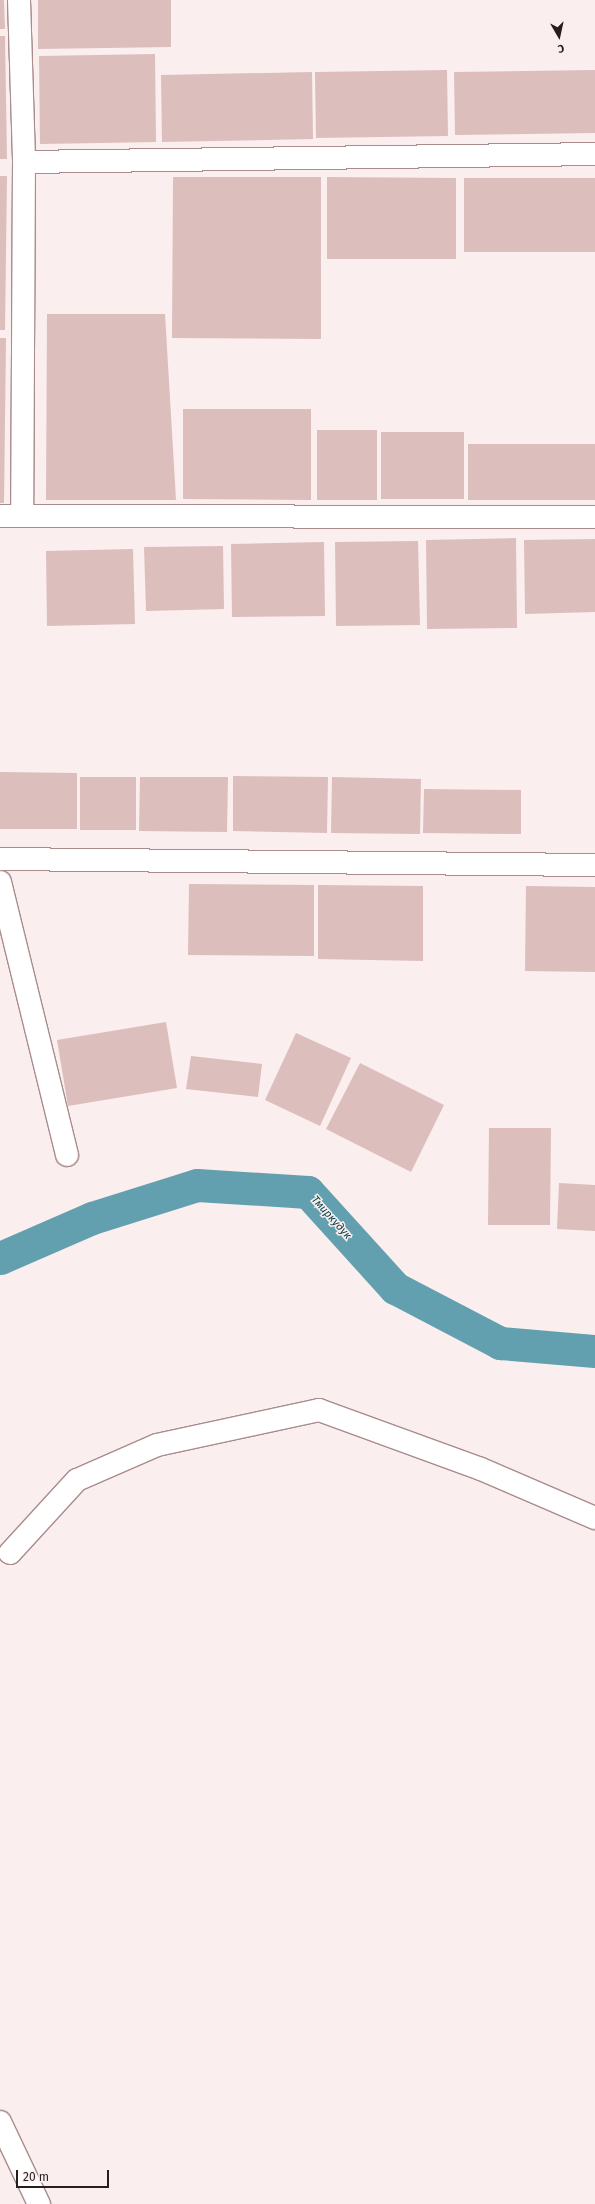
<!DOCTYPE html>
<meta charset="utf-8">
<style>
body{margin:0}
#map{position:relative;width:595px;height:2204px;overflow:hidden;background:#fbeeee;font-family:"Fira Sans",sans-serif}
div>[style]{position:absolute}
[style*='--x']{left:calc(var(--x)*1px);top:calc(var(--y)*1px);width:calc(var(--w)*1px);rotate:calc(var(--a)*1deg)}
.canal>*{height:33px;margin:-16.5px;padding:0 16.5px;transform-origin:16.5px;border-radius:16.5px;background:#63a0af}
.building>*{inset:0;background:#dcbebd}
.roads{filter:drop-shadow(1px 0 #a98c8c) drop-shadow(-1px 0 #a98c8c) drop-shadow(0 1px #a98c8c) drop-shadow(0 -1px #a98c8c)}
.minor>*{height:22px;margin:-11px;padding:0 11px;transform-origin:11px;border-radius:11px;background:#fff}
span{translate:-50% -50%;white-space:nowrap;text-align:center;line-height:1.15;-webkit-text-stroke:3px #fbeeee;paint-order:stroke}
.water-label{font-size:11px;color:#05404b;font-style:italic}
.north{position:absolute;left:539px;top:16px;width:40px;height:40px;-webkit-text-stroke:3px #fbeeee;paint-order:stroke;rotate:171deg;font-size:11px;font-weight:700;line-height:16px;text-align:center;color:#281d1c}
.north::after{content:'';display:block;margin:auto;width:14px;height:18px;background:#281d1c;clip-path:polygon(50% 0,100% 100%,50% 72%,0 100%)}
.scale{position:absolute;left:16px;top:2170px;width:93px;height:18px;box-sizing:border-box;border:2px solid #281d1c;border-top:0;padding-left:5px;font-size:12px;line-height:14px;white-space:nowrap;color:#281d1c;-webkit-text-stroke:3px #fbeeee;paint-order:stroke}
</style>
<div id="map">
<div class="canal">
<div style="--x:0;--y:1258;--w:100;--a:-23.5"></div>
<div style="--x:92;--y:1218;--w:110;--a:-17.4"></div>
<div style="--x:197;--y:1185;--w:111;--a:3.6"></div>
<div style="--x:308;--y:1192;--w:130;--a:47.8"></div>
<div style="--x:395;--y:1288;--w:119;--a:27.6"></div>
<div style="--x:500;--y:1343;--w:95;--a:4.8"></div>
</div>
<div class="building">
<div style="clip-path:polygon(0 0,4px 0,5px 29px,0 29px)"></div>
<div style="clip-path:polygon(38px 0,171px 0,171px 47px,38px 49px)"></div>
<div style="clip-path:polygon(0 36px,5px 36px,7px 159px,0 159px)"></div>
<div style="clip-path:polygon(155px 54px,156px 142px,40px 144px,39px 56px)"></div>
<div style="clip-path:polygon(447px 70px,448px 136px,316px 138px,315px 72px)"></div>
<div style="clip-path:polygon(595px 70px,595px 133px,455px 135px,454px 72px)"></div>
<div style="clip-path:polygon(312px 72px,313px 139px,162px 142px,161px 75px)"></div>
<div style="clip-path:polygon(0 176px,7px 176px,5px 330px,0 330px)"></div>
<div style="clip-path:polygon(173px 177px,321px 177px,321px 339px,172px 338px)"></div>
<div style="clip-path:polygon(327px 177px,456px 178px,456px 259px,327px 259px)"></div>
<div style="clip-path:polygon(464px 178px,595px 178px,595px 252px,464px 252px)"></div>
<div style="clip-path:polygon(47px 314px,165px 314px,176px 500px,46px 500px)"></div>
<div style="clip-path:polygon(0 338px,6px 338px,4px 503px,0 503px)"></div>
<div style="clip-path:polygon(183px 409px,311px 409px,311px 500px,183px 499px)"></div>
<div style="clip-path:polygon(317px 430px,377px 430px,377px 500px,317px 500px)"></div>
<div style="clip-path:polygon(381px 432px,464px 432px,464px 499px,381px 499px)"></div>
<div style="clip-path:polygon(468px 444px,595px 444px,595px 500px,468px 500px)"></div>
<div style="clip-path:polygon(516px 538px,517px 628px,427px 629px,426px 540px)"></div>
<div style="clip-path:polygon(595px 539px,595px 612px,525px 614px,524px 540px)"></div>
<div style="clip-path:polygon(418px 541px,420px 625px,336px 626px,335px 542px)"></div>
<div style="clip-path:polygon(324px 542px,325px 616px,232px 617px,231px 544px)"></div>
<div style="clip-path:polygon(223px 546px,224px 609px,146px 611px,144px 547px)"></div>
<div style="clip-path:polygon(133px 549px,135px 624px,47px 626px,46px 551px)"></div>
<div style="clip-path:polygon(0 772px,77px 773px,77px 829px,0 829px)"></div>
<div style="clip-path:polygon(233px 776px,328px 777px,327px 833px,233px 831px)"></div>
<div style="clip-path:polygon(80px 777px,136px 777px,136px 830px,80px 830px)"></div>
<div style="clip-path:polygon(140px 777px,228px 777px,227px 832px,139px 831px)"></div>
<div style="clip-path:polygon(332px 777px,421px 779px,420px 834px,331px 833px)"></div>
<div style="clip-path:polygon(424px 789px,521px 790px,521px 834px,423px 833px)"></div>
<div style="clip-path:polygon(189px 884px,314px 885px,314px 956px,188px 955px)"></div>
<div style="clip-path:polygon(318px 885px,423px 886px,423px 961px,318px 959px)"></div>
<div style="clip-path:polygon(526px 886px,595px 887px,595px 972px,525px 971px)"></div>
<div style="clip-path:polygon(166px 1022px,177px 1088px,68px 1106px,57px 1040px)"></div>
<div style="clip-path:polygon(296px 1033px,351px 1058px,320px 1126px,265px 1100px)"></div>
<div style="clip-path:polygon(191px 1056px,262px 1064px,258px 1097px,186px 1089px)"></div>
<div style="clip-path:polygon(360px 1063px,444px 1105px,411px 1172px,326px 1129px)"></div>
<div style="clip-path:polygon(489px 1128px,551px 1128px,550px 1225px,488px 1225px)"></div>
<div style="clip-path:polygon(559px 1183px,595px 1185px,595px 1231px,557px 1229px)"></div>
</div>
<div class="roads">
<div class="minor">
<div style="--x:19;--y:0;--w:162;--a:88.2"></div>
<div style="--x:24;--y:162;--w:353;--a:90.3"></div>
<div style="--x:24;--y:162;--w:571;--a:-0.8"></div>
<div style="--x:0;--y:516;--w:595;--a:0.1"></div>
<div style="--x:0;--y:859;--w:595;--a:0.58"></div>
<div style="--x:0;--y:882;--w:281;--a:76.2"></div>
<div style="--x:10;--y:1553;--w:99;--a:-47.5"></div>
<div style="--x:77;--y:1480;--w:87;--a:-23.6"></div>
<div style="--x:157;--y:1445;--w:166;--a:-12.2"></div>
<div style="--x:319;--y:1410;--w:172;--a:20"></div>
<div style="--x:481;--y:1469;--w:124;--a:23.3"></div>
<div style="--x:0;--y:2122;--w:91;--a:64.6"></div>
</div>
</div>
<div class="water-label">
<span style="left:331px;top:1218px;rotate:48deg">Тмиркудук</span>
</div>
<div class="north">С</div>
<div class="scale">20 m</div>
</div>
